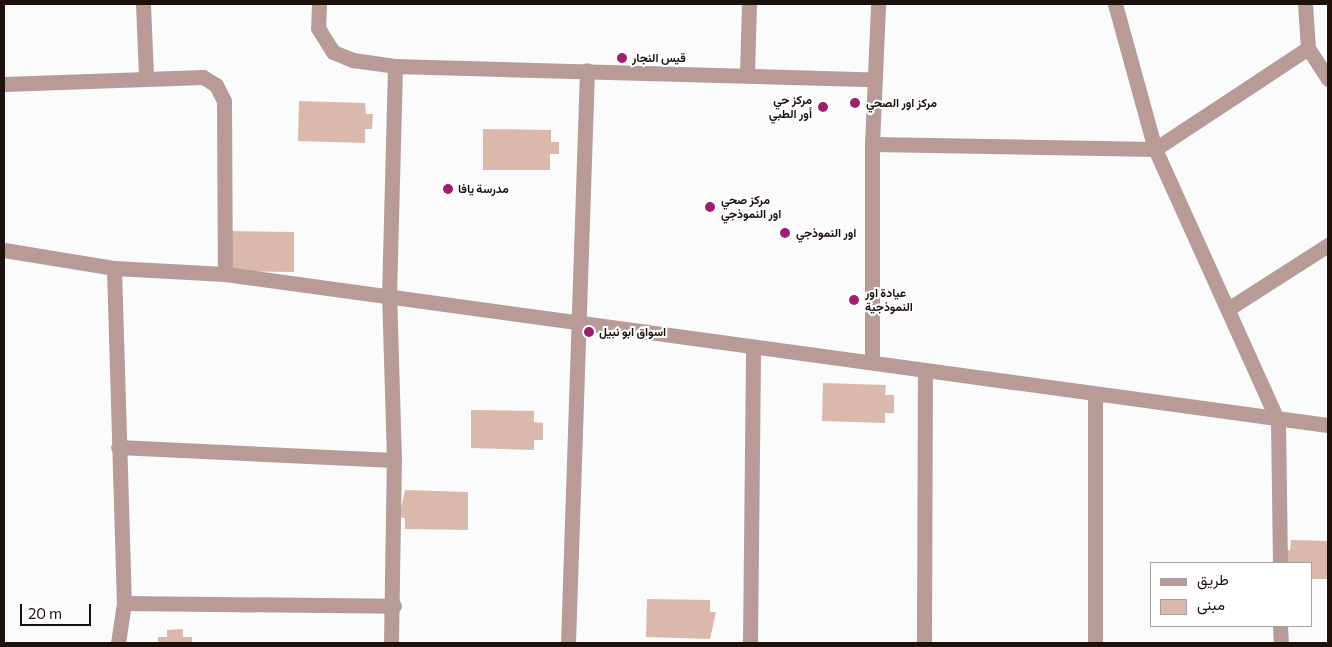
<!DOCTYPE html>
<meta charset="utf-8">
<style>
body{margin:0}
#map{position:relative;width:1332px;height:647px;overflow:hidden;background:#fbfbfb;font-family:Commissioner,Vazirmatn,sans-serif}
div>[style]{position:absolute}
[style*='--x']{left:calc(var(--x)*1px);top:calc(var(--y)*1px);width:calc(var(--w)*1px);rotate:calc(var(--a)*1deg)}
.building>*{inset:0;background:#dab9ac}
.minor>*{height:15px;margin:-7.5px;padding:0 7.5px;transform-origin:7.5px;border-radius:7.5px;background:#b89b96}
.dots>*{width:14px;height:14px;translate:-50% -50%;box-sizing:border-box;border:2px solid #fff;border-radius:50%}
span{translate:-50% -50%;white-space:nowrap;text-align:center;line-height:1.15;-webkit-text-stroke:4px #fff;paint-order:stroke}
.poi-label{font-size:12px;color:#1d110d;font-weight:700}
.left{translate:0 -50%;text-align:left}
.right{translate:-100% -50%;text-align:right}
.frame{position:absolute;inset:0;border:5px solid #1d110d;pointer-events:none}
.legend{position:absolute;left:1150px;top:562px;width:162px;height:65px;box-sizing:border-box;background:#fff;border:1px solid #a5a09e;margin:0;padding:6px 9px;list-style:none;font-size:15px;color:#1d110d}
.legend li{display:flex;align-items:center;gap:10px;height:25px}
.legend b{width:25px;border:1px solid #a5a09e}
.scale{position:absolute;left:20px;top:604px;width:71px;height:22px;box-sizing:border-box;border:2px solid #1d110d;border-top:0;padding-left:6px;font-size:15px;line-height:18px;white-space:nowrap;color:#1d110d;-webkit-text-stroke:4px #fff;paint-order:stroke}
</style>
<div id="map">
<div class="building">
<div style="clip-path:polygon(299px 101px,365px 103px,366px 114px,373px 114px,372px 129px,365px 129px,365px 143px,298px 141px)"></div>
<div style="clip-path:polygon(483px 129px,551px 130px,551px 142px,559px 142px,559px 154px,550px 154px,550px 170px,483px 170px)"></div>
<div style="clip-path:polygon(227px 231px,294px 232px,294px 272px,227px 271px)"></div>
<div style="clip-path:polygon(823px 383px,886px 385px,885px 395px,894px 395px,894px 413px,885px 413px,885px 423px,822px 421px)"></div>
<div style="clip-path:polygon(471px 410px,534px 411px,534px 422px,543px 423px,543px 440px,534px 440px,534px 450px,471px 448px)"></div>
<div style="clip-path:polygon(405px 490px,468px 492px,468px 530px,405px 529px,405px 518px,399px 517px)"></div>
<div style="clip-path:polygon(1291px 540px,1328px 541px,1328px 579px,1311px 579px,1311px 563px,1282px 563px,1282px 550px,1290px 550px)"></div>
<div style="clip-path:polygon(647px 599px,710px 600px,710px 612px,716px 612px,710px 639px,646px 637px)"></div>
<div style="clip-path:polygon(183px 629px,183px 637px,192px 637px,192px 643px,158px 643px,158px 637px,167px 637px,167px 630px)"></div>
</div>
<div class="minor">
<div style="--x:143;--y:4;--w:73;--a:87.6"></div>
<div style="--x:319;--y:4;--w:24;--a:92"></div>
<div style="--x:318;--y:28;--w:28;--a:58"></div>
<div style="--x:333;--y:52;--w:22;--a:22"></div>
<div style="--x:353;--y:60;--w:42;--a:8.1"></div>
<div style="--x:395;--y:66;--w:479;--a:1.6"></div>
<div style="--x:1115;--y:4;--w:150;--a:74.6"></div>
<div style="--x:1155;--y:149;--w:299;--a:65.7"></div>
<div style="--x:1278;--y:421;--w:142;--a:89.2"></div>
<div style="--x:1305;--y:4;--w:44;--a:86.1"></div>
<div style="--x:1308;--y:48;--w:37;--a:57"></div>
<div style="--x:747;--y:75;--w:71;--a:-88.4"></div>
<div style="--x:4;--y:84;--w:199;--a:-2"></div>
<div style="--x:203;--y:77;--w:15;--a:32"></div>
<div style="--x:216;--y:85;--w:18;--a:63"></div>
<div style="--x:224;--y:101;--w:173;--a:89.7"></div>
<div style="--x:872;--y:144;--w:283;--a:1"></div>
<div style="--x:1155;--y:149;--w:183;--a:-33.4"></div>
<div style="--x:4;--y:250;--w:111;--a:9.3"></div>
<div style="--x:114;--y:268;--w:111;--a:3.1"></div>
<div style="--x:225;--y:274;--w:1113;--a:7.8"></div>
<div style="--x:114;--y:268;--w:335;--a:88.3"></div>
<div style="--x:124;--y:603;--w:40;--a:98.5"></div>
<div style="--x:1228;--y:309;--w:119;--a:-32.6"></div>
<div style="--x:872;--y:361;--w:217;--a:-90"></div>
<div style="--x:872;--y:144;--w:140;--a:-87.5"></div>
<div style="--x:118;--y:447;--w:276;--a:2.7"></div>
<div style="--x:124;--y:603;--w:270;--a:0.6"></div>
<div style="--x:1280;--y:626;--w:17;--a:87"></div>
<div style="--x:391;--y:643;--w:183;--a:-89.1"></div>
<div style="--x:394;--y:460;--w:164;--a:-91.7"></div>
<div style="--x:389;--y:296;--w:230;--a:-88.5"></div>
<div style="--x:568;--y:643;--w:573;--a:-88.1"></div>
<div style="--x:750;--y:643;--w:295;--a:-89.4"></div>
<div style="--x:924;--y:643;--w:273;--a:-89.8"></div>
<div style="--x:1095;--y:643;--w:249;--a:-90"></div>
</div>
<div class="dots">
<div style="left:622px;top:58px;background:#a01e6f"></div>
<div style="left:855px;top:103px;background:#a01e6f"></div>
<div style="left:823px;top:107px;background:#a01e6f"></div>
<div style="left:448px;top:189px;background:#a01e6f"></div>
<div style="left:710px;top:207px;background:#a01e6f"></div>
<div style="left:785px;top:233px;background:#a01e6f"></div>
<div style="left:854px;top:300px;background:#a01e6f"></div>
<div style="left:589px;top:332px;background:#a01e6f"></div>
</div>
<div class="poi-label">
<span class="left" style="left:632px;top:58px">قيس النجار</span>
<span class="right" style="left:812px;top:107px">مركز حي<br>أور الطبي</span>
<span class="left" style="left:866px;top:103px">مركز اور الصحي</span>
<span class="left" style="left:458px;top:189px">مدرسة يافا</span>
<span class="left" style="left:721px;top:207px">مركز صحي<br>اور النموذجي</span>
<span class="left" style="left:796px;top:233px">اور النموذجي</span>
<span class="left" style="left:865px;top:300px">عيادة اور<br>النموذجية</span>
<span class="left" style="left:599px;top:332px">اسواق ابو نبيل</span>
</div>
<div class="frame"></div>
<ul class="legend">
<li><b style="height:6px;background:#b89b96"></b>طريق</li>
<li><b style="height:14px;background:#dab9ac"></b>مبنى</li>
</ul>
<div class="scale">20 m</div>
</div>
